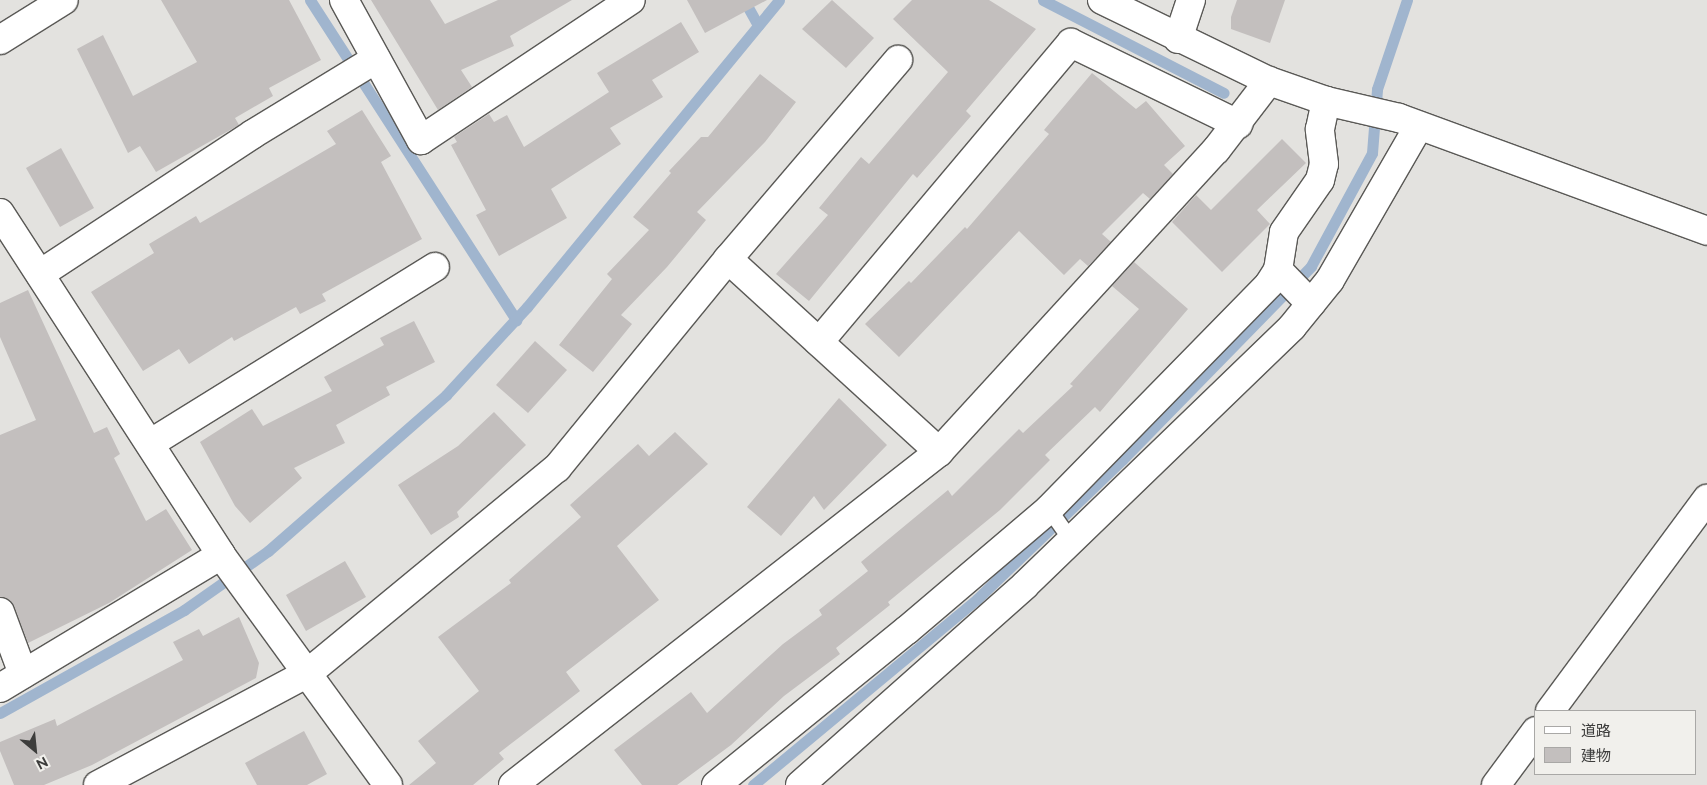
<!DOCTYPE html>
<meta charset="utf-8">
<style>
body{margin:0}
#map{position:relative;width:1707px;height:785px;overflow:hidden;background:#e3e2df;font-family:Raleway,"Noto Sans JP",sans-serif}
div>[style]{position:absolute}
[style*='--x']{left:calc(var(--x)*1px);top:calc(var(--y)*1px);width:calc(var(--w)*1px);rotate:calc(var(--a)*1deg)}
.stream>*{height:11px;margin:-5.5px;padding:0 5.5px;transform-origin:5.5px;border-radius:5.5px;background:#a0b5ce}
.building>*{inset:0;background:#c3bfbe}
.roads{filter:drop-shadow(1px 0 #5a5956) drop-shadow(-1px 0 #5a5956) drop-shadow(0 1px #5a5956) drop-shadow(0 -1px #5a5956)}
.service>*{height:15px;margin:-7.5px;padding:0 7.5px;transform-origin:7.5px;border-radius:7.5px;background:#fff}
.minor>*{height:28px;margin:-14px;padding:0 14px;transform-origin:14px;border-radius:14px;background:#fff}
span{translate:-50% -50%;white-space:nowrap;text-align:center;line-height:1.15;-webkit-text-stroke:4px #f1f0ec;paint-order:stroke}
.legend{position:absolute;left:1534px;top:710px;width:162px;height:65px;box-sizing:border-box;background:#f1f0ec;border:1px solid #a9a8a6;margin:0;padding:6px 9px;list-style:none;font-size:15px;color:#3d3d3c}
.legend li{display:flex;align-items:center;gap:10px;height:25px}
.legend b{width:25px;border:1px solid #a9a8a6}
.north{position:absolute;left:10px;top:725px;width:50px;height:50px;-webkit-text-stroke:4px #f1f0ec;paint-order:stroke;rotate:152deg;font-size:14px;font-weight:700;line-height:20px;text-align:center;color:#3d3d3c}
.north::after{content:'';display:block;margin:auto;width:18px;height:22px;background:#3d3d3c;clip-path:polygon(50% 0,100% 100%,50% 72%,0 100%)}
</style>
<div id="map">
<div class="stream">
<div style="--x:310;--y:0;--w:381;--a:57.2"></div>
<div style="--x:744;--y:0;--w:29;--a:61"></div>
<div style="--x:1043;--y:0;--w:203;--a:27.2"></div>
<div style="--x:0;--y:713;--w:211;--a:-29.2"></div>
<div style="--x:184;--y:610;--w:103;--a:-35.1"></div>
<div style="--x:268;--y:551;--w:237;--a:-41.2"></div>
<div style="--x:446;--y:395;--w:120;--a:-47.4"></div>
<div style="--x:527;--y:307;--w:397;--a:-50.6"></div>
<div style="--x:753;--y:785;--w:291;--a:-39.7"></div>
<div style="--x:977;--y:599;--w:201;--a:-43.8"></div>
<div style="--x:1122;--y:460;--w:271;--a:-45.7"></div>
<div style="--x:1311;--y:266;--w:128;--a:-61.6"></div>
<div style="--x:1372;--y:153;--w:64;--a:-85.5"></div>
<div style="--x:1377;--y:89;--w:94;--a:-71.4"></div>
</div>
<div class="building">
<div style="clip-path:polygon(161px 0,289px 0,321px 60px,269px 88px,273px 96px,235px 118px,239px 125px,156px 172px,140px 146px,128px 153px,77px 49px,103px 35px,133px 96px,197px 62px)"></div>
<div style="clip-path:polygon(371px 0,430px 0,445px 24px,498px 0,572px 0,510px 36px,514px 46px,461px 70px,472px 87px,438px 110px)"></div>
<div style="clip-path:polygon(687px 0,767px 0,705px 33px)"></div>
<div style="clip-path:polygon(832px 0,874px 38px,846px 68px,802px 29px)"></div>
<div style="clip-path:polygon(912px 0,989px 0,1036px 29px,966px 111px,971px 116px,917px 178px,913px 174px,809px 301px,776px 274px,828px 215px,819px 208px,861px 157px,869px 164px,948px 72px,893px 19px)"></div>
<div style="clip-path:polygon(1237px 0,1285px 0,1270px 43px,1231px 29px,1231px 17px)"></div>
<div style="clip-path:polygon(681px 22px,699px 52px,652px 80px,663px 97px,610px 128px,621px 144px,551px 189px,567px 218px,499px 256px,476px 215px,486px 210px,451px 145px,457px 142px,454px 137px,489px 114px,494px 122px,507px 115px,524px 147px,609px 92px,597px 73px)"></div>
<div style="clip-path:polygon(1092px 73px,1136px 109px,1146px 101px,1185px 146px,1164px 165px,1173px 174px,1150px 199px,1143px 193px,1102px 234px,1111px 242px,1088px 266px,1080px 259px,1064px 275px,1019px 231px,899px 357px,865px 324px,909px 281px,911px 283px,965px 227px,967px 229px,1049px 134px,1044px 130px)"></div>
<div style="clip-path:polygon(760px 74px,796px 102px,765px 142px,697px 212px,706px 220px,667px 267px,621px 315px,632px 324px,593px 372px,559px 345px,612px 279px,607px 274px,649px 230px,633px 217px,671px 173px,669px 171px,701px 137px,708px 137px)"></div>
<div style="clip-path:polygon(362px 110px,391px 156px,381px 162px,422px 239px,322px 294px,326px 301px,300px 314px,296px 307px,234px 341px,232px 337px,189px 364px,179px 349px,143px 371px,91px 292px,154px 253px,149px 244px,196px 216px,200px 223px,336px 144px,327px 131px)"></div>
<div style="clip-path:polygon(1282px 139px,1306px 163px,1257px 210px,1270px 224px,1222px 272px,1172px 222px,1196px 195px,1211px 210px)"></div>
<div style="clip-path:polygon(61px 148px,94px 208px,60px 227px,26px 168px)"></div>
<div style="clip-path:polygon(1134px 262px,1188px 309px,1100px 412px,1095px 407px,1045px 455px,1050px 460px,1000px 510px,888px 602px,890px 605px,836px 648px,840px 654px,784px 696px,731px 745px,677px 785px,642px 785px,614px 750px,691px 692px,707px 713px,783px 644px,822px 615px,819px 610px,868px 571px,861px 562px,948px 490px,952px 496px,1019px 429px,1023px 433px,1073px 386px,1070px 384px,1139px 309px,1112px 286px)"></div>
<div style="clip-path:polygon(28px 290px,94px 433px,107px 427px,120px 454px,114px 458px,146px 521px,166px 509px,192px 550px,109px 603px,28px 643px,14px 606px,10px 600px,0 597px,0 435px,36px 420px,0 337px,0 303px)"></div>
<div style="clip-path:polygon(414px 321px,435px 362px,386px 387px,390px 395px,336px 425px,345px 443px,294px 468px,302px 478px,250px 523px,235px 506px,200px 442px,252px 409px,263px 426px,332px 391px,324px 377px,384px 345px,380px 338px)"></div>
<div style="clip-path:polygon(535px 341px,567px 370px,528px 413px,496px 385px)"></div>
<div style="clip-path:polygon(839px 398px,887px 445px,824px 510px,814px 496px,781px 536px,747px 507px)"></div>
<div style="clip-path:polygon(494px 412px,526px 445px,457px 512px,459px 517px,431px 535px,398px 485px,458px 446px)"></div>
<div style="clip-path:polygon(675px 432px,708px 464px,617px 546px,659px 600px,566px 672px,580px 691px,499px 753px,504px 759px,473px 785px,409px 785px,436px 763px,418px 741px,479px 691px,438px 637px,511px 583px,509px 580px,581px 517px,570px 505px,638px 444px,649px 456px)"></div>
<div style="clip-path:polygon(345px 561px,366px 597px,306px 631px,286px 595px)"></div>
<div style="clip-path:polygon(239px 617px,259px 663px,256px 678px,92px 765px,44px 785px,14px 785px,0 751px,0 742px,55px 719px,57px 726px,183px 660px,173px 642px,199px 629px,203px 636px)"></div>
<div style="clip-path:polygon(304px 731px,327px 774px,307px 785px,257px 785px,245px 763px)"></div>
</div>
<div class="roads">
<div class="service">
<div style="--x:1049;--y:509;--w:38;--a:55"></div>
</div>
<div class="minor">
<div style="--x:344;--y:0;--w:160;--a:61.2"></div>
<div style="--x:421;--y:140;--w:252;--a:-33.7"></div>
<div style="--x:1102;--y:0;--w:186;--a:25.9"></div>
<div style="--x:1269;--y:81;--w:60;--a:19.3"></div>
<div style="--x:1326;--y:101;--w:75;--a:13.1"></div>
<div style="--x:1399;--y:118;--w:328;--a:20.1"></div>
<div style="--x:1178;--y:39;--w:41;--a:-71.6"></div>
<div style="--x:0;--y:40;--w:75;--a:-32"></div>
<div style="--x:0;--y:213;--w:407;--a:57.1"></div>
<div style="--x:221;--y:555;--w:284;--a:54"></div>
<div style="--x:728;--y:259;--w:286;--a:42.4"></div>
<div style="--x:1278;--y:270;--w:47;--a:45.9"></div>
<div style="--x:40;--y:274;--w:255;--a:-33.3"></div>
<div style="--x:253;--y:134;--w:144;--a:-31.4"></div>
<div style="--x:819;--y:342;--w:391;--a:-49.9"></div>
<div style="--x:1071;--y:43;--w:186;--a:25.9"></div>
<div style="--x:151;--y:443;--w:334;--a:-31.8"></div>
<div style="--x:0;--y:612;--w:66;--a:69.6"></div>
<div style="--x:0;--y:688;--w:258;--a:-31"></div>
<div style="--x:1550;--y:711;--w:264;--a:-53.5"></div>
<div style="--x:98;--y:785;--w:238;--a:-28.1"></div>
<div style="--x:308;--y:673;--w:323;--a:-39.5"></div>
<div style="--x:557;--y:468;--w:270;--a:-50.7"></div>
<div style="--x:728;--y:259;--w:262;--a:-49.5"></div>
<div style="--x:513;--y:785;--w:541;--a:-38.01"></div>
<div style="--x:939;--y:452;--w:410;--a:-47.5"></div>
<div style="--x:1216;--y:150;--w:87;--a:-52.5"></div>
<div style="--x:716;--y:785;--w:246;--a:-39.1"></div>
<div style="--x:907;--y:630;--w:187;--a:-40.4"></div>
<div style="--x:1049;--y:509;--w:315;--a:-45.6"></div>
<div style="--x:1269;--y:284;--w:17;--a:-57"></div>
<div style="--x:1278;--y:270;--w:38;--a:-81"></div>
<div style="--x:1284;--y:232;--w:63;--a:-55.3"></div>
<div style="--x:1320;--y:180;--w:16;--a:-76"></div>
<div style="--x:1324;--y:164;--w:35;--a:-97"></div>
<div style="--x:1320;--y:129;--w:29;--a:-78"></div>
<div style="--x:800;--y:785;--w:301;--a:-41.6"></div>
<div style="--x:1025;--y:585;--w:371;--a:-44"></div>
<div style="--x:1292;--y:327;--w:60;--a:-51"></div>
<div style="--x:1330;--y:280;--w:178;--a:-60"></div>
<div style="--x:1496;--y:785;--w:67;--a:-53.5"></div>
</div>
</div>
<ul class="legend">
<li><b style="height:6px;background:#fff"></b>道路</li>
<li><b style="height:14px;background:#c3bfbe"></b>建物</li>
</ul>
<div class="north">N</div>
</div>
